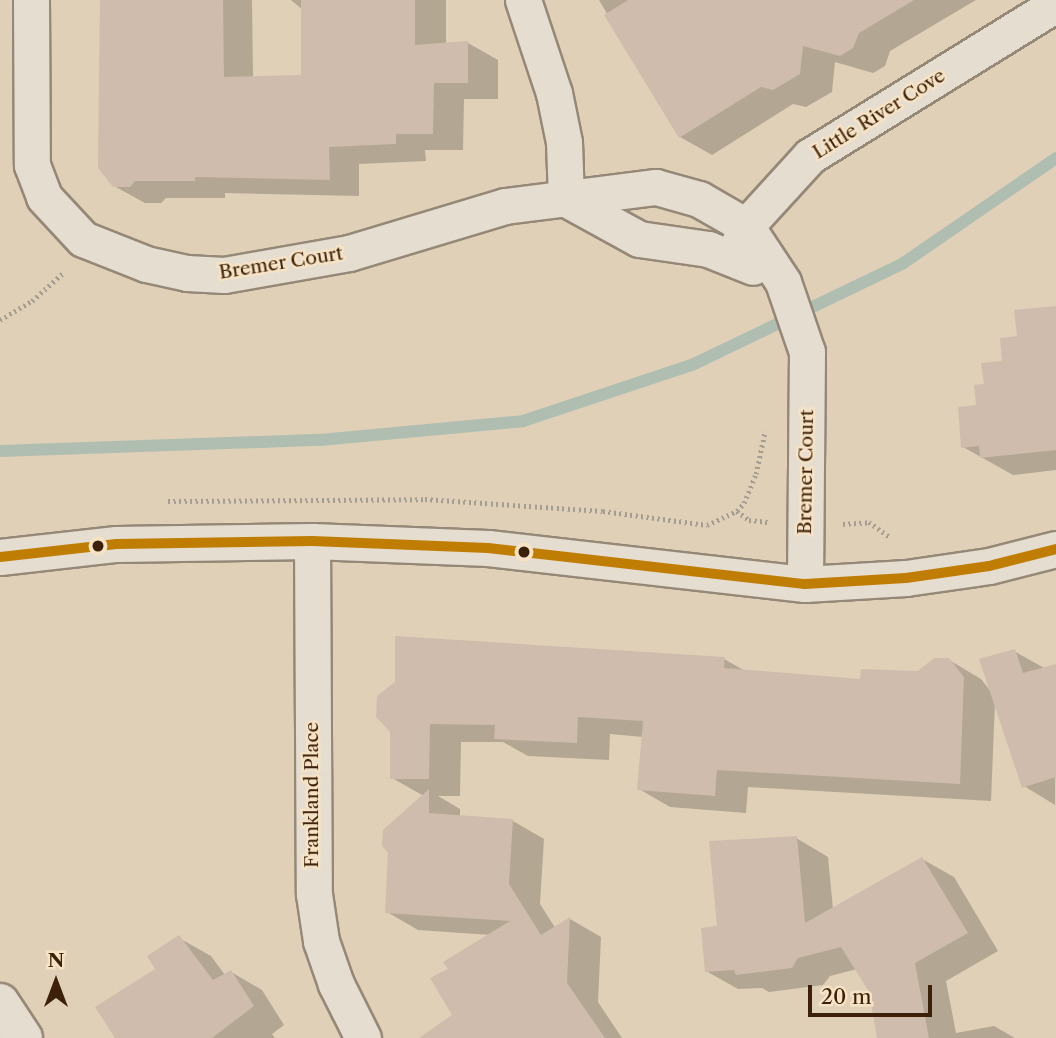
<!DOCTYPE html>
<style>
body{margin:0}
#map{position:relative;width:1056px;height:1038px;overflow:hidden;background:#e0d0b7;font-family:"Libre Caslon Text",serif}
div>[style]{position:absolute}
[style*='--x']{left:calc(var(--x)*1px);top:calc(var(--y)*1px);width:calc(var(--w)*1px);rotate:calc(var(--a)*1deg)}
.shadow>*{inset:0;background:#0003}
.stream>*{height:12px;margin:-6px;padding:0 6px;transform-origin:6px;border-radius:6px;background:#b0beb1}
.building>*{inset:0;background:#cfbcac}
.path>*{height:4.5px;margin-top:-2.25px;transform-origin:0;background:repeating-linear-gradient(90deg,#a69d91 0 2px,transparent 0 5.5px)}
.roads{filter:drop-shadow(2px 0 #958877) drop-shadow(-2px 0 #958877) drop-shadow(0 2px #958877) drop-shadow(0 -2px #958877)}
.street>*{height:35px;margin:-17.5px;padding:0 17.5px;transform-origin:17.5px;border-radius:17.5px;background:#e5ddd0}
.secondary>*{height:38px;margin:-19px;padding:0 19px;transform-origin:19px;border-radius:19px;background:#e5ddd0}
.bus-1>*{height:10px;margin:-5px;padding:0 5px;transform-origin:5px;border-radius:5px;background:#bf7e03}
.dots>*{width:19px;height:19px;translate:-50% -50%;box-sizing:border-box;border:4px solid #f6e3c5;border-radius:50%}
span{translate:-50% -50%;white-space:nowrap;text-align:center;line-height:1.15;-webkit-text-stroke:5px #f6e3c5;paint-order:stroke}
.street-label{font-size:19px;color:#3d2009}
.north{position:absolute;left:21px;top:947px;width:70px;height:70px;-webkit-text-stroke:5px #f6e3c5;paint-order:stroke;rotate:0deg;font-size:19px;font-weight:700;line-height:28px;text-align:center;color:#3d2009}
.north::after{content:'';display:block;margin:auto;width:24px;height:32px;background:#3d2009;clip-path:polygon(50% 0,100% 100%,50% 72%,0 100%)}
.scale{position:absolute;left:808px;top:985px;width:124px;height:32px;box-sizing:border-box;border:4px solid #3d2009;border-top:0;padding-left:9px;font-size:21px;line-height:24px;white-space:nowrap;color:#3d2009;-webkit-text-stroke:5px #f6e3c5;paint-order:stroke}
</style>
<div id="map">
<div class="shadow">
<div style="clip-path:polygon(102px 0,252px 0,253px 78px,303px 76px,303px 10px,291px 0,446px 0,446px 44px,468px 43px,498px 60px,498px 99px,464px 99px,463px 150px,425px 150px,426px 161px,359px 164px,359px 196px,225px 193px,225px 198px,166px 198px,161px 203px,145px 203px,114px 186px)"></div>
<div style="clip-path:polygon(599px 0,976px 0,890px 51px,885px 66px,873px 73px,835px 62px,832px 92px,806px 107px,793px 104px,712px 155px,680px 137px)"></div>
<div style="clip-path:polygon(1056px 308px,1056px 470px,1013px 475px,963px 447px,986px 386px,1019px 337px)"></div>
<div style="clip-path:polygon(1014px 651px,1046px 669px,1056px 666px,1055px 805px,1024px 786px,995px 702px,991px 801px,748px 787px,746px 813px,670px 807px,639px 789px,643px 737px,610px 734px,609px 760px,528px 756px,503px 742px,461px 742px,460px 796px,438px 796px,460px 809px,460px 817px,513px 821px,544px 839px,540px 904px,556px 929px,570px 919px,601px 937px,598px 1002px,622px 1038px,451px 1038px,455px 1015px,450px 969px,491px 935px,418px 930px,387px 912px,424px 796px,392px 778px,392px 731px,724px 659px,747px 672px,862px 681px,918px 672px,949px 660px,981px 679px,992px 693px)"></div>
<div style="clip-path:polygon(796px 838px,828px 857px,833px 909px,922px 859px,954px 877px,998px 951px,946px 981px,956px 1033px,994px 1026px,1015px 1038px,879px 1038px,871px 991px,857px 969px,830px 976px,823px 985px,769px 992px,762px 988px,738px 989px,706px 971px,718px 928px)"></div>
<div style="clip-path:polygon(179px 938px,211px 956px,225px 975px,231px 972px,262px 990px,284px 1025px,272px 1034px,275px 1038px,117px 1038px)"></div>
</div>
<div class="stream">
<div style="--x:0;--y:451;--w:320;--a:-2"></div>
<div style="--x:320;--y:440;--w:204;--a:-5.3"></div>
<div style="--x:523;--y:421;--w:180;--a:-18.4"></div>
<div style="--x:694;--y:364;--w:231;--a:-25.7"></div>
<div style="--x:902;--y:264;--w:187;--a:-34.5"></div>
</div>
<div class="building">
<div style="clip-path:polygon(100px 0,223px 0,224px 77px,301px 75px,301px 0,415px 0,415px 45px,468px 41px,468px 83px,434px 83px,433px 134px,396px 134px,396px 144px,329px 147px,330px 180px,195px 177px,195px 181px,135px 181px,130px 187px,113px 187px,98px 168px)"></div>
<div style="clip-path:polygon(628px 0,914px 0,859px 33px,853px 48px,840px 56px,803px 46px,800px 74px,773px 90px,761px 87px,679px 138px,604px 15px)"></div>
<div style="clip-path:polygon(1056px 306px,1056px 450px,980px 458px,979px 446px,961px 448px,958px 407px,976px 405px,974px 385px,984px 384px,981px 363px,1002px 361px,1000px 338px,1017px 336px,1014px 310px)"></div>
<div style="clip-path:polygon(395px 636px,725px 657px,724px 668px,860px 679px,861px 669px,918px 671px,934px 658px,949px 658px,964px 677px,960px 784px,717px 770px,715px 796px,637px 790px,643px 721px,578px 717px,577px 743px,494px 739px,495px 725px,430px 724px,429px 779px,390px 779px,390px 732px,376px 717px,377px 696px,395px 682px)"></div>
<div style="clip-path:polygon(1015px 649px,1023px 673px,1056px 664px,1056px 777px,1022px 788px,979px 659px)"></div>
<div style="clip-path:polygon(429px 789px,429px 813px,513px 819px,509px 884px,541px 935px,570px 917px,567px 983px,605px 1038px,419px 1038px,452px 1015px,430px 978px,448px 969px,443px 962px,510px 921px,385px 913px,388px 852px,382px 846px,383px 830px)"></div>
<div style="clip-path:polygon(797px 836px,805px 923px,922px 857px,968px 933px,915px 963px,929px 1038px,877px 1038px,869px 992px,841px 947px,798px 958px,792px 968px,736px 975px,734px 970px,705px 972px,701px 928px,717px 926px,709px 841px)"></div>
<div style="clip-path:polygon(179px 935px,213px 980px,231px 970px,254px 1006px,212px 1038px,115px 1038px,95px 1007px,155px 969px,147px 956px)"></div>
</div>
<div class="path">
<div style="--x:0;--y:320;--w:37;--a:-31"></div>
<div style="--x:32;--y:301;--w:42;--a:-42.1"></div>
<div style="--x:168;--y:501;--w:257;--a:-0.4"></div>
<div style="--x:425;--y:499;--w:178;--a:3.9"></div>
<div style="--x:603;--y:511;--w:105;--a:7.7"></div>
<div style="--x:707;--y:525;--w:33;--a:-25"></div>
<div style="--x:737;--y:511;--w:11;--a:-49"></div>
<div style="--x:744;--y:503;--w:31;--a:-68"></div>
<div style="--x:756;--y:474;--w:44;--a:-78.2"></div>
<div style="--x:737;--y:511;--w:15;--a:37"></div>
<div style="--x:749;--y:520;--w:19;--a:6"></div>
<div style="--x:843;--y:524;--w:26;--a:-4"></div>
<div style="--x:869;--y:522;--w:27;--a:36"></div>
</div>
<div class="roads">
<div class="street">
<div style="--x:31;--y:0;--w:165;--a:89.7"></div>
<div style="--x:32;--y:165;--w:34;--a:69"></div>
<div style="--x:44;--y:197;--w:57;--a:47.1"></div>
<div style="--x:83;--y:239;--w:68;--a:21.6"></div>
<div style="--x:146;--y:264;--w:42;--a:12.4"></div>
<div style="--x:187;--y:273;--w:37;--a:3"></div>
<div style="--x:224;--y:275;--w:127;--a:-10"></div>
<div style="--x:349;--y:253;--w:163;--a:-16.8"></div>
<div style="--x:505;--y:206;--w:152;--a:-7.2"></div>
<div style="--x:656;--y:187;--w:45;--a:15.6"></div>
<div style="--x:699;--y:199;--w:54;--a:29.9"></div>
<div style="--x:746;--y:226;--w:67;--a:56.5"></div>
<div style="--x:783;--y:282;--w:74;--a:71.1"></div>
<div style="--x:807;--y:352;--w:232;--a:90.5"></div>
<div style="--x:523;--y:0;--w:98;--a:71.6"></div>
<div style="--x:554;--y:93;--w:50;--a:78.5"></div>
<div style="--x:564;--y:142;--w:57;--a:88"></div>
<div style="--x:566;--y:199;--w:83;--a:28.7"></div>
<div style="--x:639;--y:239;--w:70;--a:8.2"></div>
<div style="--x:708;--y:249;--w:48;--a:21.8"></div>
<div style="--x:733;--y:257;--w:34;--a:-67"></div>
<div style="--x:746;--y:226;--w:95;--a:-47.6"></div>
<div style="--x:810;--y:156;--w:289;--a:-31.7"></div>
<div style="--x:312;--y:541;--w:353;--a:89.7"></div>
<div style="--x:314;--y:894;--w:48;--a:81.5"></div>
<div style="--x:321;--y:941;--w:46;--a:70.8"></div>
<div style="--x:336;--y:984;--w:60;--a:63.4"></div>
<div style="--x:0;--y:557;--w:117;--a:-6.4"></div>
<div style="--x:116;--y:544;--w:196;--a:-0.9"></div>
<div style="--x:312;--y:541;--w:176;--a:2.3"></div>
<div style="--x:488;--y:548;--w:319;--a:6.5"></div>
<div style="--x:805;--y:584;--w:101;--a:-3.4"></div>
<div style="--x:906;--y:578;--w:84;--a:-8.2"></div>
<div style="--x:989;--y:566;--w:69;--a:-14.2"></div>
</div>
<div class="secondary">
<div style="--x:0;--y:1003;--w:42;--a:56.7"></div>
</div>
</div>
<div class="bus-1">
<div style="--x:0;--y:557;--w:117;--a:-6.4"></div>
<div style="--x:116;--y:544;--w:196;--a:-0.9"></div>
<div style="--x:312;--y:541;--w:176;--a:2.3"></div>
<div style="--x:488;--y:548;--w:319;--a:6.5"></div>
<div style="--x:805;--y:584;--w:101;--a:-3.4"></div>
<div style="--x:906;--y:578;--w:84;--a:-8.2"></div>
<div style="--x:989;--y:566;--w:69;--a:-14.2"></div>
</div>
<div class="dots">
<div style="left:98px;top:546px;background:#3d2009"></div>
<div style="left:524px;top:552px;background:#3d2009"></div>
</div>
<div class="street-label">
<span style="left:879px;top:114px;rotate:-32deg">Little River Cove</span>
<span style="left:281px;top:263px;rotate:-9deg">Bremer Court</span>
<span style="left:806px;top:472px;rotate:-89deg">Bremer Court</span>
<span style="left:312px;top:795px;rotate:-90deg">Frankland Place</span>
</div>
<div class="north">N</div>
<div class="scale">20 m</div>
</div>
